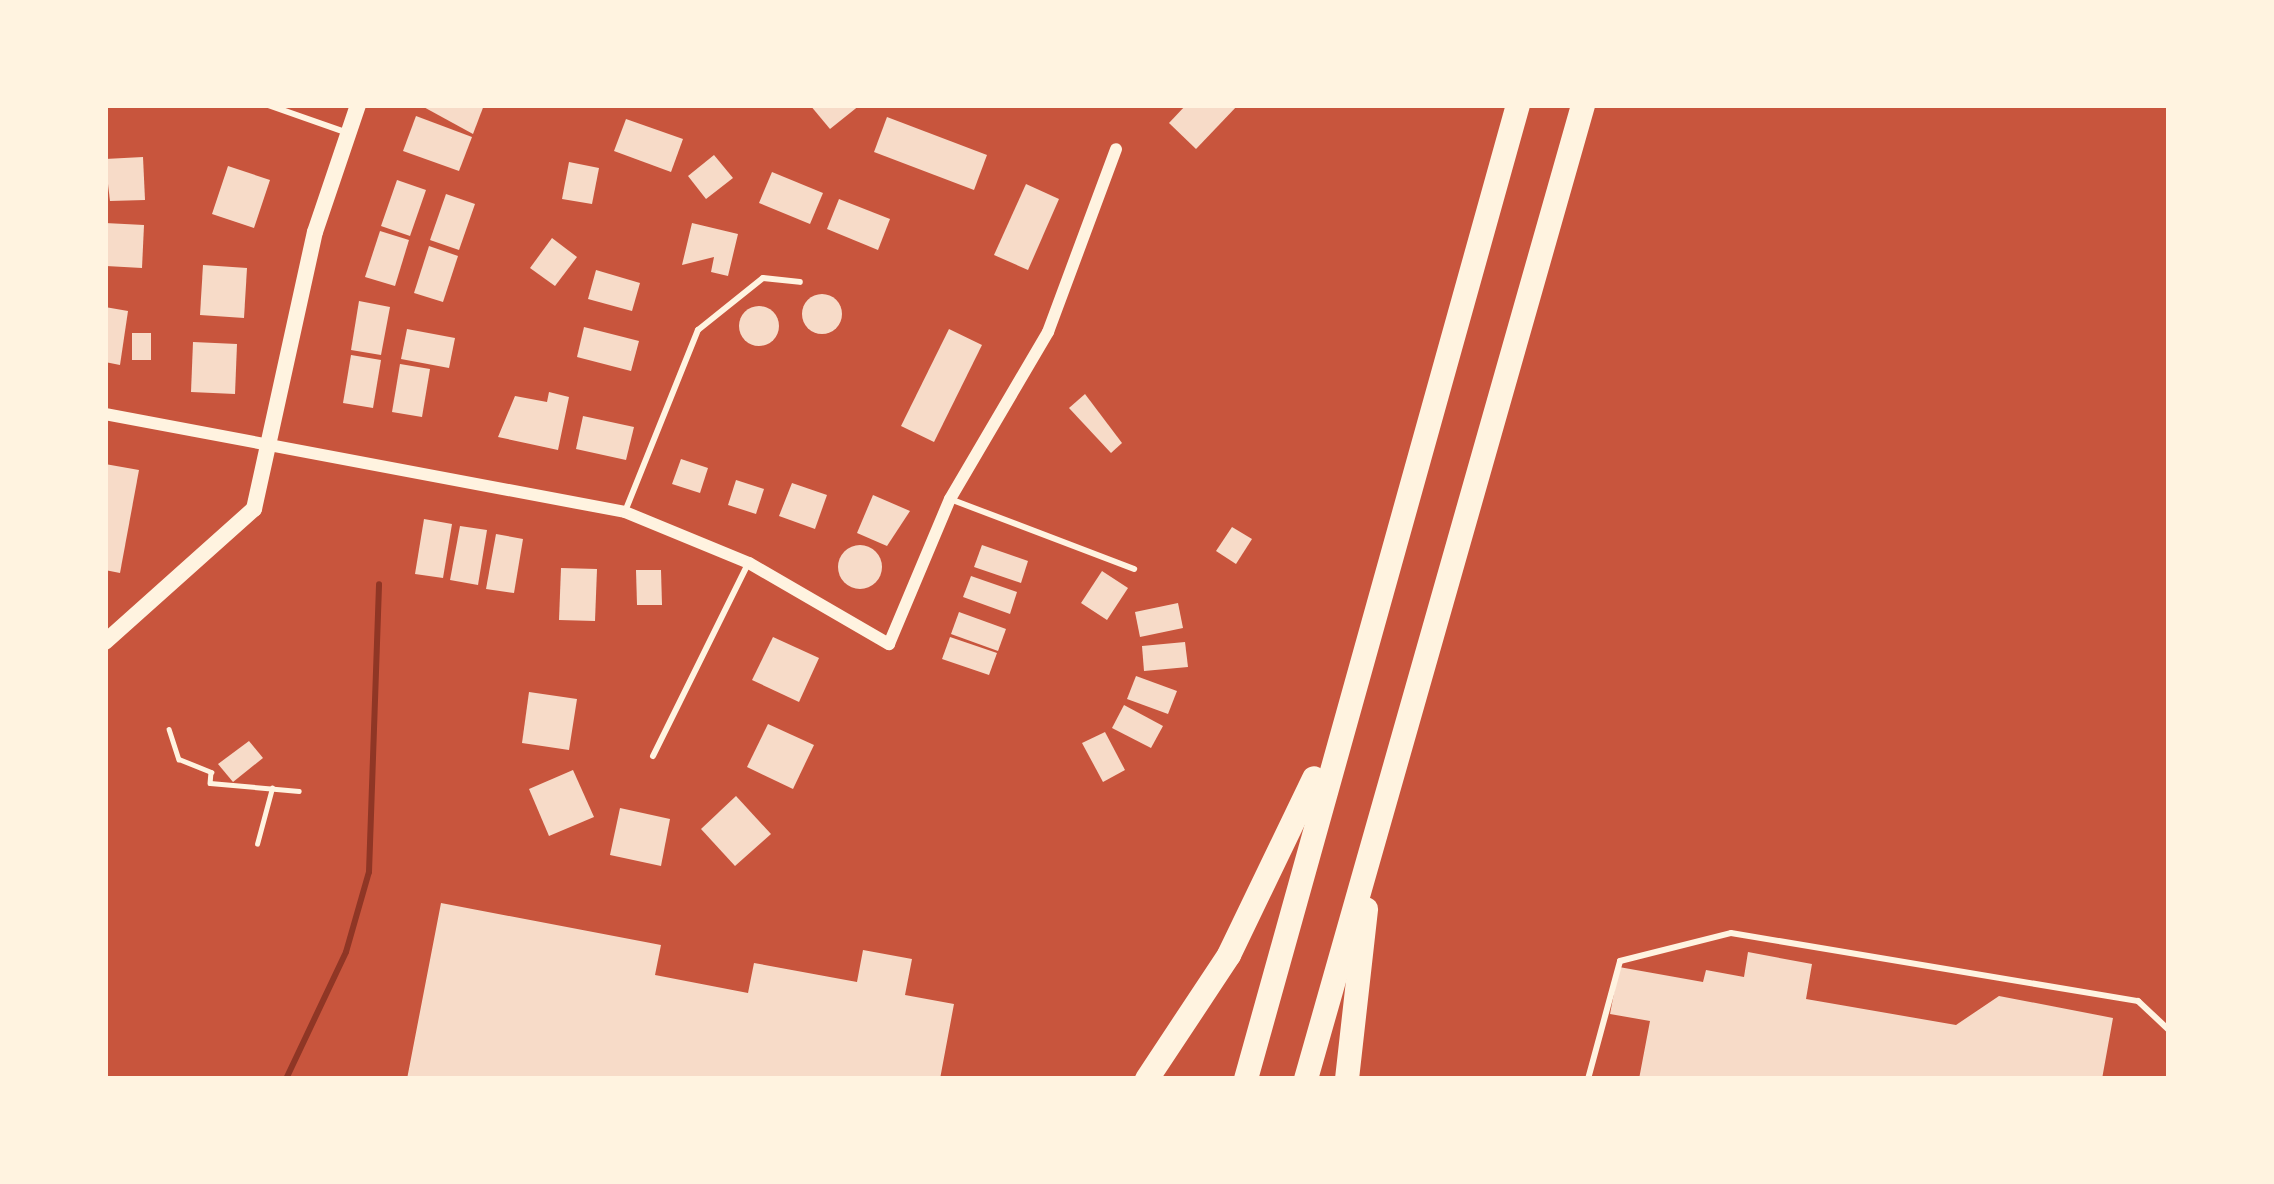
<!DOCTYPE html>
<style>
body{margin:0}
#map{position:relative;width:2274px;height:1184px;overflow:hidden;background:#c8553d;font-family:"Fira Sans Condensed",sans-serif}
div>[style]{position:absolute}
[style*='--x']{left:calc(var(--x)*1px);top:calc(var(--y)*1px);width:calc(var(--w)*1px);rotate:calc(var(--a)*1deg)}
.stream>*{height:6px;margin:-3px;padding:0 3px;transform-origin:3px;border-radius:3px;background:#8f3625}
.building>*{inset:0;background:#f7dbc8}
.round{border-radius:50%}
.path>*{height:4.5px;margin:-2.25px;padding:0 2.25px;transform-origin:2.25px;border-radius:2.25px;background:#fff3e0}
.service>*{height:6px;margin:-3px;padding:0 3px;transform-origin:3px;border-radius:3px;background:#fff3e0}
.minor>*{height:12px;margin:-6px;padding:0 6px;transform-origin:6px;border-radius:6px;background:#fff3e0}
.tertiary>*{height:16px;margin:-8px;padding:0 8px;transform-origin:8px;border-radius:8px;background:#fff3e0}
.motorway>*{height:24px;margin:-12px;padding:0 12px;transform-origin:12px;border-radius:12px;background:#fff3e0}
span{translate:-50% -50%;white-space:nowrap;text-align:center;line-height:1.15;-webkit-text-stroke:10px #fff3e0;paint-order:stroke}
.frame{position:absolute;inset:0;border:108px solid #fff3e0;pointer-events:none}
</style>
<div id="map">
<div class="stream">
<div style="--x:286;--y:1079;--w:140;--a:-64.7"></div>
<div style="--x:346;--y:952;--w:83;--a:-74"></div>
<div style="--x:369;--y:872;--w:288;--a:-88"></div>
</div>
<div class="building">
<div style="clip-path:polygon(420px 105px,484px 105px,473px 134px)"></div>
<div style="clip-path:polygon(810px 105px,860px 105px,830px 129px)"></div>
<div style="clip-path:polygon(1186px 105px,1238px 105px,1196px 149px,1169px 123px)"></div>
<div style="clip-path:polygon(416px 116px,472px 137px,459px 171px,403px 151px)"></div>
<div style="clip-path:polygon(887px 117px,987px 155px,974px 190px,874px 152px)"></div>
<div style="clip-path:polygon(626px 119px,683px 139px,671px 172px,614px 151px)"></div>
<div style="clip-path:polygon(714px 155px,733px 178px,706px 199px,688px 176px)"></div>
<div style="clip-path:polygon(143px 157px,145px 200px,110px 201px,105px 159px)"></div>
<div style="clip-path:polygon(569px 162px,599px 168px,592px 204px,562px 199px)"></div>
<div style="clip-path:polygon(228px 166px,270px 180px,254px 228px,212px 214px)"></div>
<div style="clip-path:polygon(772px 172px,823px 193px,810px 224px,759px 203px)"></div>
<div style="clip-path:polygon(397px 180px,426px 190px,410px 236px,381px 226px)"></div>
<div style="clip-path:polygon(1026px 184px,1059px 199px,1028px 270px,994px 255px)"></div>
<div style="clip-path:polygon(446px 194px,475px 204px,459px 250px,430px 240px)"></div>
<div style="clip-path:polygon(839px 199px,890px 219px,878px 250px,827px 229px)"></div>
<div style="clip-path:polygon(105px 223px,144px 225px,142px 268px,106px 266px)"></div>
<div style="clip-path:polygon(692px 223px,738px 234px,728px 276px,711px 272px,714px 257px,682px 265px)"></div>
<div style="clip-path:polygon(380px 231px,409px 240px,395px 286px,365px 277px)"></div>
<div style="clip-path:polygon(552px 238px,577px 257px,555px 286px,530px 268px)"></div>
<div style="clip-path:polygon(429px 246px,458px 256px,443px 302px,414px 293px)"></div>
<div style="clip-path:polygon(203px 265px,247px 268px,244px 318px,200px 315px)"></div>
<div style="clip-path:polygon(596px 270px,640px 283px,632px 311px,588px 299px)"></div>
<div class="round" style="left:802px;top:294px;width:40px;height:40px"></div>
<div style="clip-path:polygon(359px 301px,390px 307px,381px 355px,351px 350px)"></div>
<div class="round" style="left:739px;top:306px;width:40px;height:40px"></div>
<div style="clip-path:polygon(105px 307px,128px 311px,120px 365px,105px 362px)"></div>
<div style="clip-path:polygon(584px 327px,639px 341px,631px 371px,577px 357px)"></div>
<div style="clip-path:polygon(407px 329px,455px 338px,449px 368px,401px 359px)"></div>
<div style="clip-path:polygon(949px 329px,982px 345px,934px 442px,901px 426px)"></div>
<div style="clip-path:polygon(132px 333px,151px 333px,151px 360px,132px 360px)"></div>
<div style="clip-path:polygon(193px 342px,237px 344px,235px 394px,191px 392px)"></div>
<div style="clip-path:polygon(351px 355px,381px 360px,373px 408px,343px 403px)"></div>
<div style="clip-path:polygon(400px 364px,430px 369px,422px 417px,392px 412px)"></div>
<div style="clip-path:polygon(549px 392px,569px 397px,558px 450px,498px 437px,515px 396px,547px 402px)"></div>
<div style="clip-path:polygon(1085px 394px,1122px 443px,1111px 453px,1069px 408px)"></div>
<div style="clip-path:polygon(583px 416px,634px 427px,626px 460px,576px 449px)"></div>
<div style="clip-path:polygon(681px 459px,708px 468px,700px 493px,672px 484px)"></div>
<div style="clip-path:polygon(105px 464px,139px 470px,120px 573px,105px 570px)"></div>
<div style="clip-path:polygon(736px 480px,764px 489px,756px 514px,728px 505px)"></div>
<div style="clip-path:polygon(792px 483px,827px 495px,815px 529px,779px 516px)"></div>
<div style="clip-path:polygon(873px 495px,910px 511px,887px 546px,857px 533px)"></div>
<div style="clip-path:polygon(424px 519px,452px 524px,443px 578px,415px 574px)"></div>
<div style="clip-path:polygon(460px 526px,487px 530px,478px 585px,450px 580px)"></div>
<div style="clip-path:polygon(1232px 527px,1252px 539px,1236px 564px,1216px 551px)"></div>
<div style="clip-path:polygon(496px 534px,523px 539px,514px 593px,486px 589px)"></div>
<div style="clip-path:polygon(982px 545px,1028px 561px,1021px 583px,974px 567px)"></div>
<div class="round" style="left:838px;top:545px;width:44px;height:44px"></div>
<div style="clip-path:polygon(561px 568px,597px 569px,595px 621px,559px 620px)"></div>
<div style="clip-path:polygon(636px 570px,661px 570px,662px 605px,637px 605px)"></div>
<div style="clip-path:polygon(1102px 571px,1128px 588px,1107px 620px,1081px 603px)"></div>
<div style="clip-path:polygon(971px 576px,1017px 592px,1010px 614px,963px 597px)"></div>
<div style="clip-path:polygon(1178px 603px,1183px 628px,1140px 637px,1135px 612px)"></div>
<div style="clip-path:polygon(959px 612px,1006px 629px,998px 651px,951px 634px)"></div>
<div style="clip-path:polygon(773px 637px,819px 658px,799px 702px,752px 680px)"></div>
<div style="clip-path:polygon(950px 637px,997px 653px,989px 675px,942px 659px)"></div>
<div style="clip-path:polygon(1185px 642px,1188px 667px,1144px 671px,1142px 646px)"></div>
<div style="clip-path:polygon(1136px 676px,1177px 691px,1168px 714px,1127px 699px)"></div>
<div style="clip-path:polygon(529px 692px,577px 699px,569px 750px,522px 743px)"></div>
<div style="clip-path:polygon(1124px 705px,1163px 726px,1151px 748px,1112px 728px)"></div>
<div style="clip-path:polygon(768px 724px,814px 745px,793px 789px,747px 767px)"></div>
<div style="clip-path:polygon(1105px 732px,1125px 770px,1103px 782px,1082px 743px)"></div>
<div style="clip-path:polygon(249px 741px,263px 758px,233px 782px,218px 764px)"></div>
<div style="clip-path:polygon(573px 770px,594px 817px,549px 836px,529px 789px)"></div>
<div style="clip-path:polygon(736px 796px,771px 834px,735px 866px,701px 829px)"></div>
<div style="clip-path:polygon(620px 808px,670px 819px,661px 866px,610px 855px)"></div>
<div style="clip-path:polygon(441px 903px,661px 945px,655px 975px,748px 993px,754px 963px,857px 982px,863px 950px,912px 959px,905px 995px,954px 1004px,940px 1079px,407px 1079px)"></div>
<div style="clip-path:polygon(1748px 952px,1812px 964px,1806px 999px,1956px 1025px,1999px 996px,2113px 1018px,2102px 1079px,1639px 1079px,1650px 1021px,1610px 1014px,1619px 967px,1703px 982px,1706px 970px,1744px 977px)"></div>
</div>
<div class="path">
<div style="--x:169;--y:729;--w:32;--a:72"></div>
<div style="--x:179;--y:759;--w:35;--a:22"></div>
<div style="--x:211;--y:772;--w:11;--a:95"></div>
<div style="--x:210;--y:783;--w:89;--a:5.1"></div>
<div style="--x:257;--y:844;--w:58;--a:-75"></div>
</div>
<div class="service">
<div style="--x:268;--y:105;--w:82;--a:19.3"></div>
<div style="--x:950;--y:499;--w:197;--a:20.8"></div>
<div style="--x:626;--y:509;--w:193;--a:-68.1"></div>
<div style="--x:698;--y:330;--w:83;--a:-38.7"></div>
<div style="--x:763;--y:278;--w:37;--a:6"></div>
<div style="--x:653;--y:756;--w:212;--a:-63.7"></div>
<div style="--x:1588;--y:1079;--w:122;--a:-74.8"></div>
<div style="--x:1620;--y:961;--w:114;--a:-14.2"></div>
<div style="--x:1731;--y:933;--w:413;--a:9.5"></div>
<div style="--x:2138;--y:1001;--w:42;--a:43.1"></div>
</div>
<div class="minor">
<div style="--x:105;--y:414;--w:529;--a:10.67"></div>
<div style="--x:625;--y:512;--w:134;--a:22.4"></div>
<div style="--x:749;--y:563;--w:162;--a:30.1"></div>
<div style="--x:889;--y:644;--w:157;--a:-67.2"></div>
<div style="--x:950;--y:499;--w:194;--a:-59.6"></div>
<div style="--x:1048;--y:332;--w:195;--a:-69.6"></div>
</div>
<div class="tertiary">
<div style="--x:105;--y:642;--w:200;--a:-41.8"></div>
<div style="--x:254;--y:509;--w:284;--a:-77.6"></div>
<div style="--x:315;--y:232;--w:134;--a:-71.3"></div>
</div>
<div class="motorway">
<div style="--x:1147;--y:1079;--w:149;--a:-56.5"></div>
<div style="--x:1229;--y:955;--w:196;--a:-64.3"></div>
<div style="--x:1246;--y:1079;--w:1011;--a:-74.4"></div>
<div style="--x:1306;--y:1079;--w:1013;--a:-74.12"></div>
<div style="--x:1347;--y:1079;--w:171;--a:-83.6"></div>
</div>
<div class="frame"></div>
</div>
